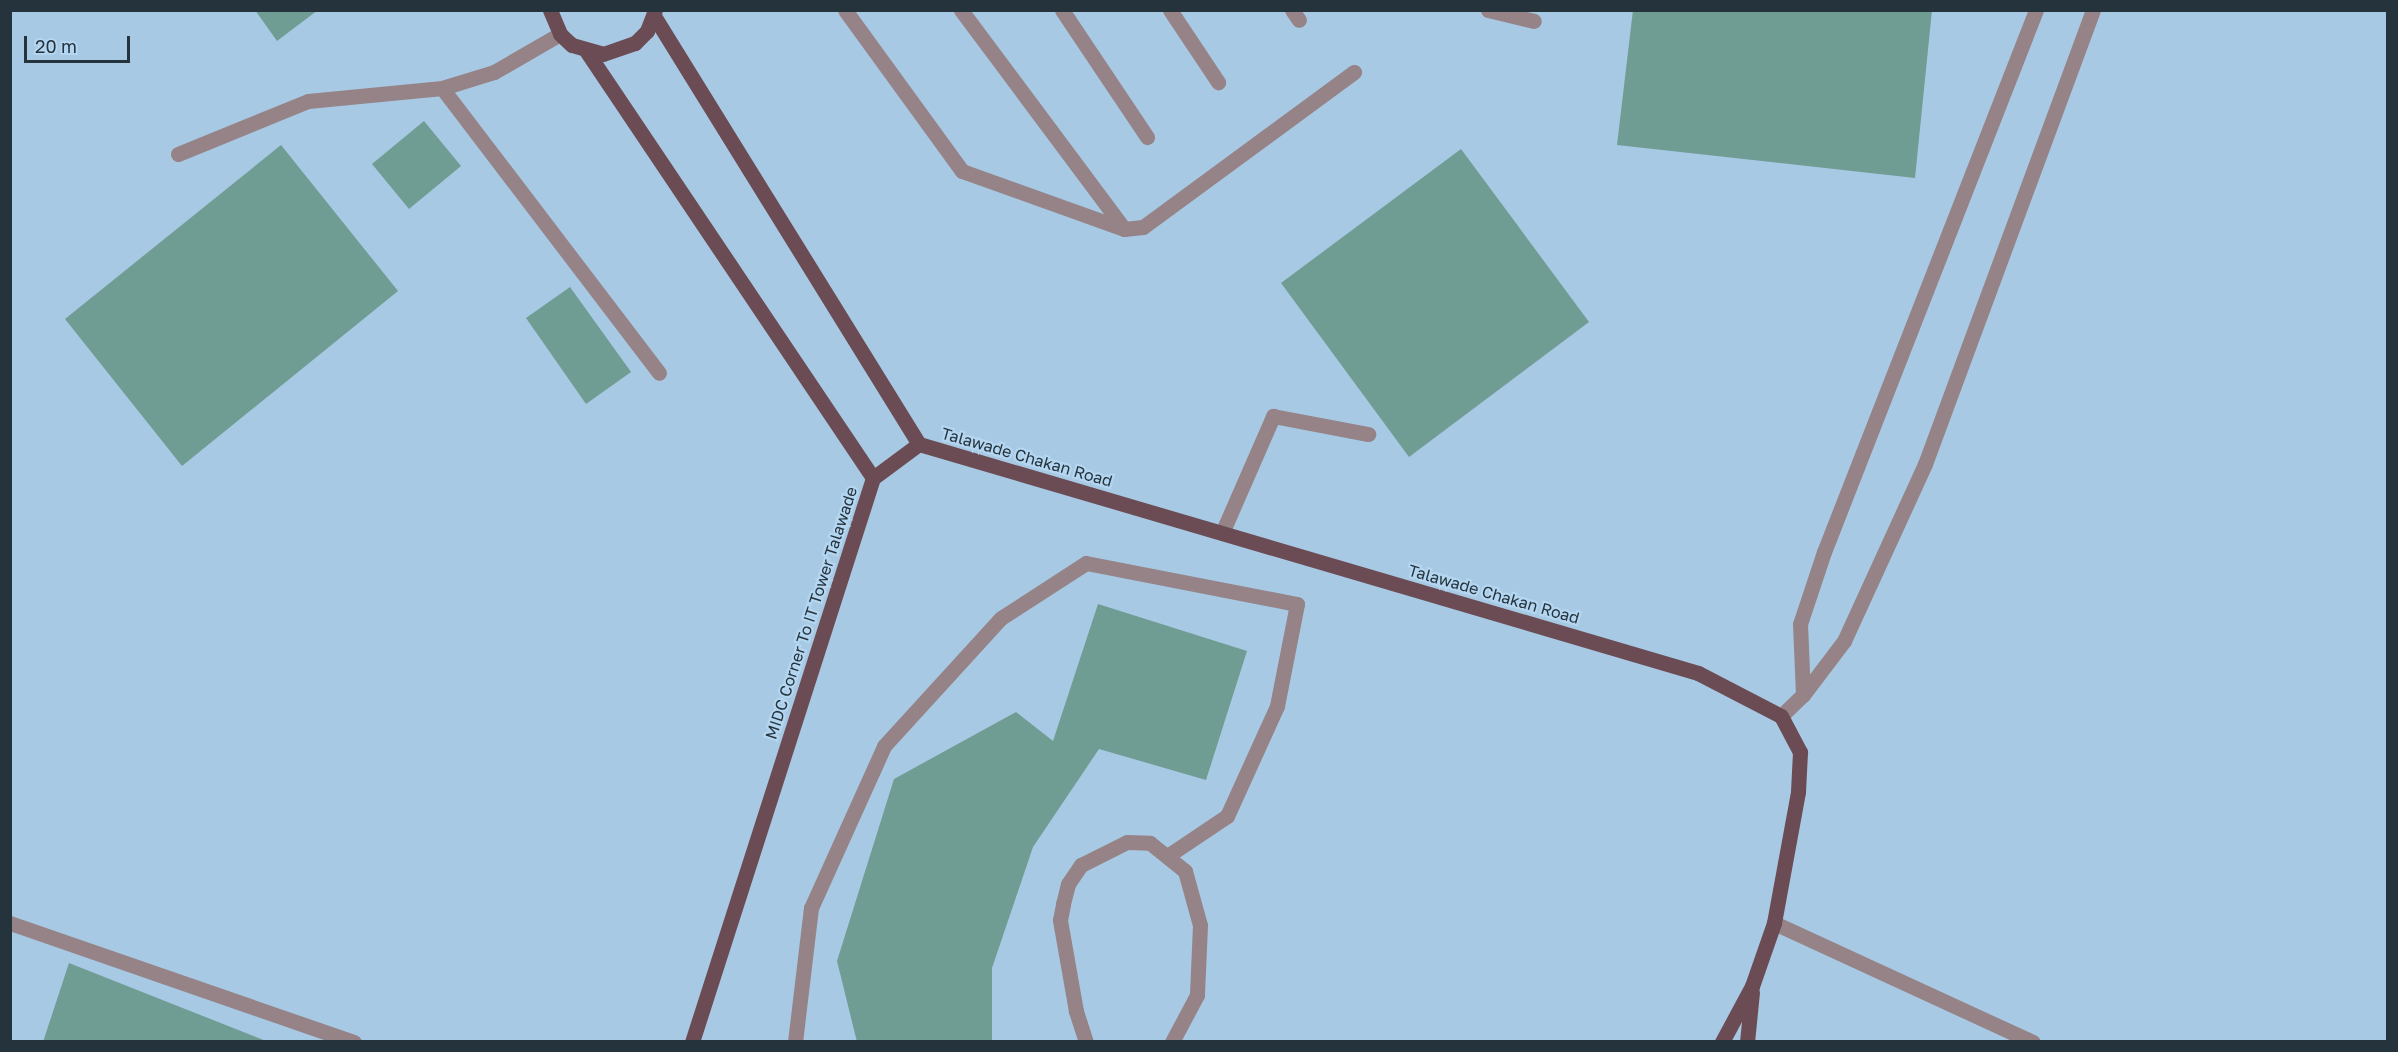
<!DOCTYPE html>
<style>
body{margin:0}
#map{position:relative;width:2398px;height:1052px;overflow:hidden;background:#a8c9e3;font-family:"Golos Text",sans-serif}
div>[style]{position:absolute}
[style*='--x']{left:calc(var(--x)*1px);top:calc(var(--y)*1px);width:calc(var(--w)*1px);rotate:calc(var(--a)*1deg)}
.building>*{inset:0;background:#6f9c93}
.minor>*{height:15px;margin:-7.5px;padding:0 7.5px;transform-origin:7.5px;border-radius:7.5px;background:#958387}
.major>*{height:15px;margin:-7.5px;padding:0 7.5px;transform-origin:7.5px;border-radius:7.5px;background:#6b4c55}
span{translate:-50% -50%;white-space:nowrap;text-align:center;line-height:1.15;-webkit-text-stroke:4.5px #b4d6f0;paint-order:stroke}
.street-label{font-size:16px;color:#25333d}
.frame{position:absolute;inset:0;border:12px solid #25333d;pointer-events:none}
.scale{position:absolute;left:24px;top:36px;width:106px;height:27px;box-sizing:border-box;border:3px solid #25333d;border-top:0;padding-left:8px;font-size:18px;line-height:21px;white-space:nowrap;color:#25333d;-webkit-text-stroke:4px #b4d6f0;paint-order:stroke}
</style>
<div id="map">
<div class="building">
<div style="clip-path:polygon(255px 10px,318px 10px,277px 41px)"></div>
<div style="clip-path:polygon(1633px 10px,1932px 10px,1915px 178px,1617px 145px)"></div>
<div style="clip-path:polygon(424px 121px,461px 166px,409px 209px,372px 164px)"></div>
<div style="clip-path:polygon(281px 145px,398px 291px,182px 466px,65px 319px)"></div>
<div style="clip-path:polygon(1461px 149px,1589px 322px,1409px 457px,1281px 283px)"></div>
<div style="clip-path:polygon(570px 287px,631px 372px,586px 404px,526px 318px)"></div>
<div style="clip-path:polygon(1098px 604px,1247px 651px,1206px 780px,1099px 749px,1033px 847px,992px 968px,992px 1042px,857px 1042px,837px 961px,894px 779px,1016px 712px,1053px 741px)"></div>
<div style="clip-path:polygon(69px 963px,266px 1041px,266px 1042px,43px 1042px)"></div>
</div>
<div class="minor">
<div style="--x:845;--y:10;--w:199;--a:54"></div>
<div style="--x:962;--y:171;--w:172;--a:19.7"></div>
<div style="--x:1124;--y:229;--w:19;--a:-6"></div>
<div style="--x:1143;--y:227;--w:262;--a:-36.3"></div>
<div style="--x:961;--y:10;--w:273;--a:53.3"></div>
<div style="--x:1062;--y:10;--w:153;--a:56.2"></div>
<div style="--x:1170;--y:10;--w:87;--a:56.3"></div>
<div style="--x:1292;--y:10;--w:12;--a:55"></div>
<div style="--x:1488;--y:10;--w:47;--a:13.4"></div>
<div style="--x:442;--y:88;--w:358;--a:52.7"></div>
<div style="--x:178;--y:154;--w:140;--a:-22.2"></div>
<div style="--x:308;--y:101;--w:135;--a:-5.5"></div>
<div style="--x:442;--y:88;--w:54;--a:-17.1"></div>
<div style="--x:494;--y:72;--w:76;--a:-29.9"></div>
<div style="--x:1222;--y:533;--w:128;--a:-66.4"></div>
<div style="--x:1273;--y:416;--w:97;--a:10.7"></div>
<div style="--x:1803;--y:695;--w:71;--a:-92.4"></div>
<div style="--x:1800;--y:624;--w:76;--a:-71.6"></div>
<div style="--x:1824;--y:552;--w:582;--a:-68.64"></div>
<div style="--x:1781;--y:716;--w:30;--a:-44"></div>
<div style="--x:1803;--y:695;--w:68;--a:-52.8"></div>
<div style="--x:1844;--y:641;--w:195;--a:-65.4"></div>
<div style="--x:1925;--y:464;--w:484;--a:-69.7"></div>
<div style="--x:10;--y:923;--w:364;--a:19.1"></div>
<div style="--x:1774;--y:923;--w:285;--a:24.7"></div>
<div style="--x:795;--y:1042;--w:135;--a:-83.2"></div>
<div style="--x:811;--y:908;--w:178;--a:-65.7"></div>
<div style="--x:884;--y:746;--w:173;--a:-47.6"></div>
<div style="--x:1001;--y:618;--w:101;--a:-32.9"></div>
<div style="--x:1086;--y:563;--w:215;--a:11"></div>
<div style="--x:1297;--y:604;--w:104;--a:101.1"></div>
<div style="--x:1277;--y:706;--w:121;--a:114.4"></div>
<div style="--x:1227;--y:816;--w:70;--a:146.1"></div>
<div style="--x:1086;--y:1042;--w:33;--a:-108"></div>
<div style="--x:1076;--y:1011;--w:92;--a:-100"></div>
<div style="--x:1060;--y:920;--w:16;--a:-79"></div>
<div style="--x:1063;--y:904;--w:21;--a:-76"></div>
<div style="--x:1068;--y:884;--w:23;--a:-56"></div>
<div style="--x:1081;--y:865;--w:51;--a:-26.6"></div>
<div style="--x:1127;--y:842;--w:23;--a:2"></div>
<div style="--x:1150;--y:843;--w:45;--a:38.7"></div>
<div style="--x:1185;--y:871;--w:56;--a:74.5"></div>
<div style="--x:1200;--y:925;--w:70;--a:92.5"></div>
<div style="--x:1197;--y:995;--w:53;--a:118"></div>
</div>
<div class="major">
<div style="--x:550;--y:10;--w:26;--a:67"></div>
<div style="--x:560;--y:34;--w:16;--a:43"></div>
<div style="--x:572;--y:45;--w:32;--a:16"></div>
<div style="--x:603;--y:54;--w:34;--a:-19"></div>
<div style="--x:635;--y:43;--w:17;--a:-45"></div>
<div style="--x:647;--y:31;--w:22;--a:-69"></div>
<div style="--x:654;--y:16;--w:503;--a:58.24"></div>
<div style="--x:587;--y:52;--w:513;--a:56.12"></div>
<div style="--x:919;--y:444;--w:812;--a:16.38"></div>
<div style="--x:1698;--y:673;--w:93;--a:27.4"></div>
<div style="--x:1781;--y:716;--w:41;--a:62.2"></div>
<div style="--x:1800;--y:752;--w:40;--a:92.9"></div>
<div style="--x:1798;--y:792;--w:133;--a:100.4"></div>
<div style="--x:1774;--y:923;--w:67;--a:109.2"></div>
<div style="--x:1752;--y:986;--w:64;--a:118.2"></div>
<div style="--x:873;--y:478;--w:57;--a:-36.5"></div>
<div style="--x:692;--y:1042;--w:592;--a:-72.21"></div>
<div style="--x:1747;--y:1042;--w:50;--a:-84.3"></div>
</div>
<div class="street-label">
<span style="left:1027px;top:457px;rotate:16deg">Talawade Chakan Road</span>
<span style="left:1494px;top:594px;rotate:16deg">Talawade Chakan Road</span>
<span style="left:811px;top:613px;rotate:-72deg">MIDC Corner To IT Tower Talawade</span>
</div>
<div class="frame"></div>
<div class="scale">20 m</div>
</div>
